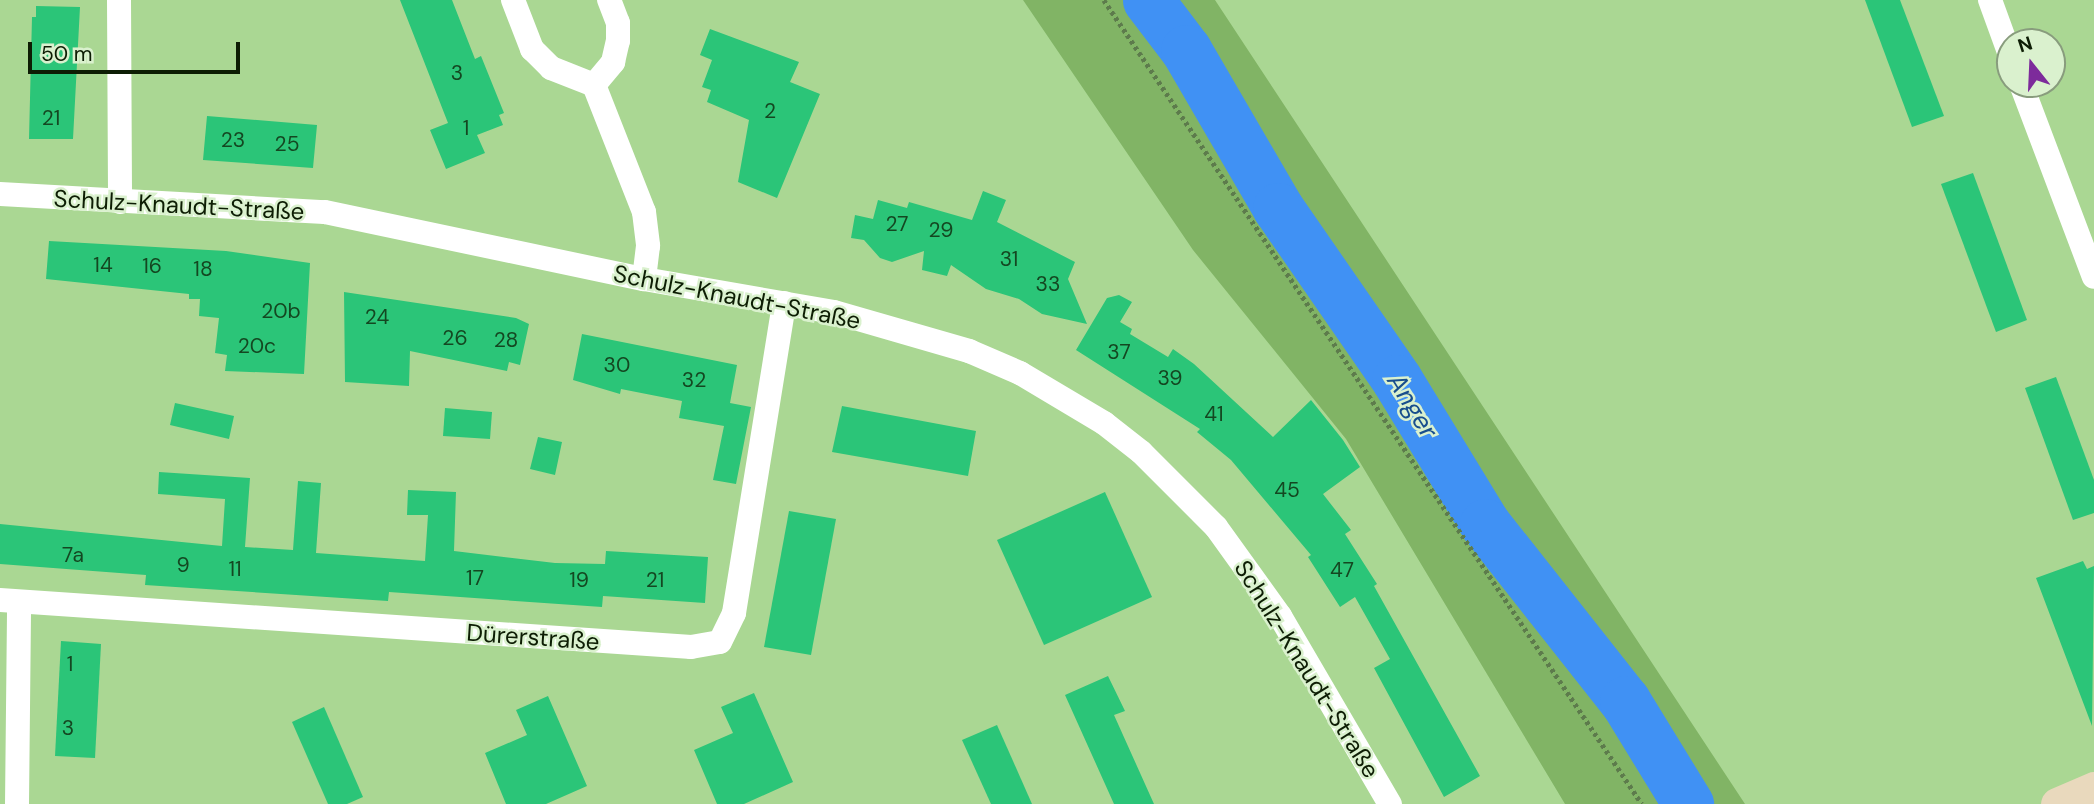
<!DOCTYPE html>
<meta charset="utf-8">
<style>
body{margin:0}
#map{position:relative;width:2094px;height:804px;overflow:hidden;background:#aad793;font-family:"DM Sans",sans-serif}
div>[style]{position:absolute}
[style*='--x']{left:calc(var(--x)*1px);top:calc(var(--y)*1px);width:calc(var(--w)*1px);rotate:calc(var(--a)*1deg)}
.green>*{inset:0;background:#81b465}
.river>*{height:51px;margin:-25.5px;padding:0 25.5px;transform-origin:25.5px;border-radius:25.5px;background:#4091f4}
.building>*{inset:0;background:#2bc578}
.path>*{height:4.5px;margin-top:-2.25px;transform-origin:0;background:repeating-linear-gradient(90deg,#5d7b4c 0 3.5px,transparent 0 7px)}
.street>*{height:24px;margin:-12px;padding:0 12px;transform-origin:12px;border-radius:12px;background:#fff}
.secondary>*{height:33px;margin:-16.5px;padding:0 16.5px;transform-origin:16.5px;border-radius:16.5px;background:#e9d9bd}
span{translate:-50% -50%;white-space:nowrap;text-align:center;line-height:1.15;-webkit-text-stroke:5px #daf1ce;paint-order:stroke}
.number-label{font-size:21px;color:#144721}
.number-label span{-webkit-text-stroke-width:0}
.street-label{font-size:24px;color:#0d1d04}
.water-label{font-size:26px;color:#184e8d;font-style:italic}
.north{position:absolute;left:1996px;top:28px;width:70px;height:70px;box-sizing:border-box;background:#daf1ce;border:2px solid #889c7d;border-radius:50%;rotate:342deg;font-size:19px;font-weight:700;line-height:28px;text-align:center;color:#0d1d04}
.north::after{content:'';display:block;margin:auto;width:24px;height:32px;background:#7d2b9b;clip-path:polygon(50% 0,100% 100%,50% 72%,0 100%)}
.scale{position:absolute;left:28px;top:42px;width:212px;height:32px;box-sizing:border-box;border:4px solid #0d1d04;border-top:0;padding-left:9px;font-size:21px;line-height:24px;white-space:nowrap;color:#0d1d04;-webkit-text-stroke:5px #daf1ce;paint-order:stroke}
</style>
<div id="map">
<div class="green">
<div style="clip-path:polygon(1023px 0,1215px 0,1745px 804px,1565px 804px,1346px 439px,1193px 250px)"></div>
</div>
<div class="river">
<div style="--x:1148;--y:0;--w:63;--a:52.8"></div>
<div style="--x:1186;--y:50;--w:183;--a:59.8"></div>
<div style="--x:1278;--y:208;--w:209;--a:55.3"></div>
<div style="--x:1397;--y:380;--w:169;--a:58.6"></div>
<div style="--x:1485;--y:524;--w:226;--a:51.7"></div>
<div style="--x:1625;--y:701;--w:121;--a:58.5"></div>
</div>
<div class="building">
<div style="clip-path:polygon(400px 0,452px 0,475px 59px,481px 56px,504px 113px,499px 115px,503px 125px,477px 135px,485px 153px,446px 169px,430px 130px,448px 123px)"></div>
<div style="clip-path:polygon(1865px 0,1900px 0,1944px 116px,1912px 127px)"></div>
<div style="clip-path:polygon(36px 6px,80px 7px,73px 139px,29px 139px,32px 17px,36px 17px)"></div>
<div style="clip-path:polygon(710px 29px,799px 62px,790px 82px,820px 94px,777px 198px,738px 182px,749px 120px,707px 102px,711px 90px,702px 87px,712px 60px,700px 55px)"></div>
<div style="clip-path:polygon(207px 116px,317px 125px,313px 168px,203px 160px)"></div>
<div style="clip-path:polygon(1973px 173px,2027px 320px,1996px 332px,1941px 184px)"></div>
<div style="clip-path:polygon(983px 191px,1006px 200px,997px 222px,1075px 262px,1068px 279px,1087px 324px,1042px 314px,1019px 299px,986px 289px,951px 265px,947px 276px,922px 270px,924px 251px,892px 262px,880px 258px,864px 240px,851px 238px,855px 215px,873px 219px,878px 200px,907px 208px,909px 202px,972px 220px)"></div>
<div style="clip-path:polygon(49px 241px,226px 251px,310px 263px,304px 374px,225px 371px,227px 355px,215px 353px,219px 318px,199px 316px,200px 299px,189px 299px,189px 294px,46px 279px)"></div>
<div style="clip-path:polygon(344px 292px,516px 318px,529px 324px,520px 365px,509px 362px,507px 371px,410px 351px,409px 386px,345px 382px)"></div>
<div style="clip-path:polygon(1119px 295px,1132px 302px,1120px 322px,1132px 329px,1130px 334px,1168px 357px,1173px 349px,1194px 364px,1273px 437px,1311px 400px,1343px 440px,1360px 467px,1323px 494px,1351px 530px,1345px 534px,1377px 584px,1374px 586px,1480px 776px,1444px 797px,1374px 668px,1390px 659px,1355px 597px,1340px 607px,1308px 557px,1311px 555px,1231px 460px,1197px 432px,1200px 429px,1076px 350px,1107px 298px)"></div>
<div style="clip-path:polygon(582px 334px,737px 365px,730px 403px,751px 407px,736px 484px,713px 480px,724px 426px,679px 418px,682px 401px,621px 389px,620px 394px,573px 380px)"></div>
<div style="clip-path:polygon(2056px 377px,2094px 480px,2094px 513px,2073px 520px,2025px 388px)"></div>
<div style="clip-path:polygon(175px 403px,234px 416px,229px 439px,170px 425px)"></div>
<div style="clip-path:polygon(842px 406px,976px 431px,968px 476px,832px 452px)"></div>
<div style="clip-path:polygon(445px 408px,492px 412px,490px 439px,443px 436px)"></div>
<div style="clip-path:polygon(538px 437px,562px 442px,555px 475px,530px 469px)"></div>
<div style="clip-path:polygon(159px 472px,250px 478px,245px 547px,293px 550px,298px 481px,321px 483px,316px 553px,425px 561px,428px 515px,407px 515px,408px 490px,456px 492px,454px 551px,555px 563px,605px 564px,606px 551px,708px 557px,705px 603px,603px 596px,602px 607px,389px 592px,388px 601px,145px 585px,146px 575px,0 564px,0 524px,222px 546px,225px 499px,158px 494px)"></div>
<div style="clip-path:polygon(1105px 492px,1152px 597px,1044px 645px,997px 540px)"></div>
<div style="clip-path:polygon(789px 511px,836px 519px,811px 655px,764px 647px)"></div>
<div style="clip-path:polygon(2083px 561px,2087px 569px,2094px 566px,2092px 726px,2036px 578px)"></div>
<div style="clip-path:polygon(61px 641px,101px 644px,95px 758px,55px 756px)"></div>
<div style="clip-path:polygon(1108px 676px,1125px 711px,1114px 715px,1154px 804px,1114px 804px,1065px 695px)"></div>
<div style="clip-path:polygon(754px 693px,793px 782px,744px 804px,717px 804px,694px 750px,733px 733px,721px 707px)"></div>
<div style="clip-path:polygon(548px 696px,587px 786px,546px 804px,506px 804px,485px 753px,527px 735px,516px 710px)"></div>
<div style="clip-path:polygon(324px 707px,363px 797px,347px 804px,328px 804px,292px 722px)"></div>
<div style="clip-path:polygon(997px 725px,1013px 761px,1032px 804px,991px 804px,962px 740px)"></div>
</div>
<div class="path">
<div style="--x:1104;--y:0;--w:967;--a:56.21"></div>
</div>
<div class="street">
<div style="--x:119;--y:0;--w:202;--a:89.7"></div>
<div style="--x:513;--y:0;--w:53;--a:68.8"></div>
<div style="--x:532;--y:49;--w:27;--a:45"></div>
<div style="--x:551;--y:68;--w:46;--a:21.6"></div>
<div style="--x:594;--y:85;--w:136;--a:68.5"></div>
<div style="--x:644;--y:212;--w:34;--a:83"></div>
<div style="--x:648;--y:246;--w:33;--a:97"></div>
<div style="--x:1990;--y:0;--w:59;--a:70"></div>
<div style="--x:2021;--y:84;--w:206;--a:69.3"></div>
<div style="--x:594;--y:85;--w:30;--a:-50"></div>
<div style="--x:613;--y:62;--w:22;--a:-77"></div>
<div style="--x:618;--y:41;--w:18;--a:-90"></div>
<div style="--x:618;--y:23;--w:25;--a:-111"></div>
<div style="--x:0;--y:194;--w:325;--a:3.2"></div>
<div style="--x:325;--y:212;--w:326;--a:11.9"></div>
<div style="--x:644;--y:279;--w:193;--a:9.9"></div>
<div style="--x:834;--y:312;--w:141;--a:16.1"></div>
<div style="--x:969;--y:351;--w:56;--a:23.3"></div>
<div style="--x:1020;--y:373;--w:98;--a:30.8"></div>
<div style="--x:1104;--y:423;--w:47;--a:38.1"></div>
<div style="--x:1141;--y:452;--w:106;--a:45"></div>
<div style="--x:1216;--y:527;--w:110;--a:54.3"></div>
<div style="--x:1280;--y:616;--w:218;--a:59.7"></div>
<div style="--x:0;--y:600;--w:693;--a:3.89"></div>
<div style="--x:691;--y:647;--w:29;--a:-10"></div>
<div style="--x:720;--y:642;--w:32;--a:-64"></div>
<div style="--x:734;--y:613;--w:314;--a:-80.8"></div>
<div style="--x:17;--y:804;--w:202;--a:-89.4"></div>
</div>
<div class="secondary">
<div style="--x:2057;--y:804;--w:40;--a:-23.4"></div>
</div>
<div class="number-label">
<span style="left:457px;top:73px">3</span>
<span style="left:770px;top:111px">2</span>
<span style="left:51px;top:118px">21</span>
<span style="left:466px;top:128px">1</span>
<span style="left:233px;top:140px">23</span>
<span style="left:287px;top:144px">25</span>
<span style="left:897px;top:224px">27</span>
<span style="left:941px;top:230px">29</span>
<span style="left:1009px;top:259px">31</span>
<span style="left:103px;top:265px">14</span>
<span style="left:152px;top:266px">16</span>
<span style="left:203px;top:269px">18</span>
<span style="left:1048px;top:284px">33</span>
<span style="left:281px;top:311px">20b</span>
<span style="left:377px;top:317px">24</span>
<span style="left:455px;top:338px">26</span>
<span style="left:506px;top:340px">28</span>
<span style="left:257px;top:346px">20c</span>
<span style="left:1119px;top:352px">37</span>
<span style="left:617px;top:365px">30</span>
<span style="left:1170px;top:378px">39</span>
<span style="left:694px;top:380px">32</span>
<span style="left:1214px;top:414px">41</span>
<span style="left:1287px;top:490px">45</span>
<span style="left:73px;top:555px">7a</span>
<span style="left:183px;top:565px">9</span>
<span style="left:235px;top:569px">11</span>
<span style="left:1342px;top:570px">47</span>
<span style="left:475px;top:578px">17</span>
<span style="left:579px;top:580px">19</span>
<span style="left:655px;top:580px">21</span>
<span style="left:70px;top:664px">1</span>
<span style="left:68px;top:728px">3</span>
</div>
<div class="street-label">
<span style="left:179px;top:205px;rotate:3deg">Schulz-Knaudt-Straße</span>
<span style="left:737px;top:297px;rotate:11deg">Schulz-Knaudt-Straße</span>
<span style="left:533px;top:637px;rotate:4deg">Dürerstraße</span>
<span style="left:1307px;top:669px;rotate:58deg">Schulz-Knaudt-Straße</span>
</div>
<div class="water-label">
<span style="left:1412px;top:406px;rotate:58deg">Anger</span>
</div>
<div class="north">N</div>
<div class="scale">50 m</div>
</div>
